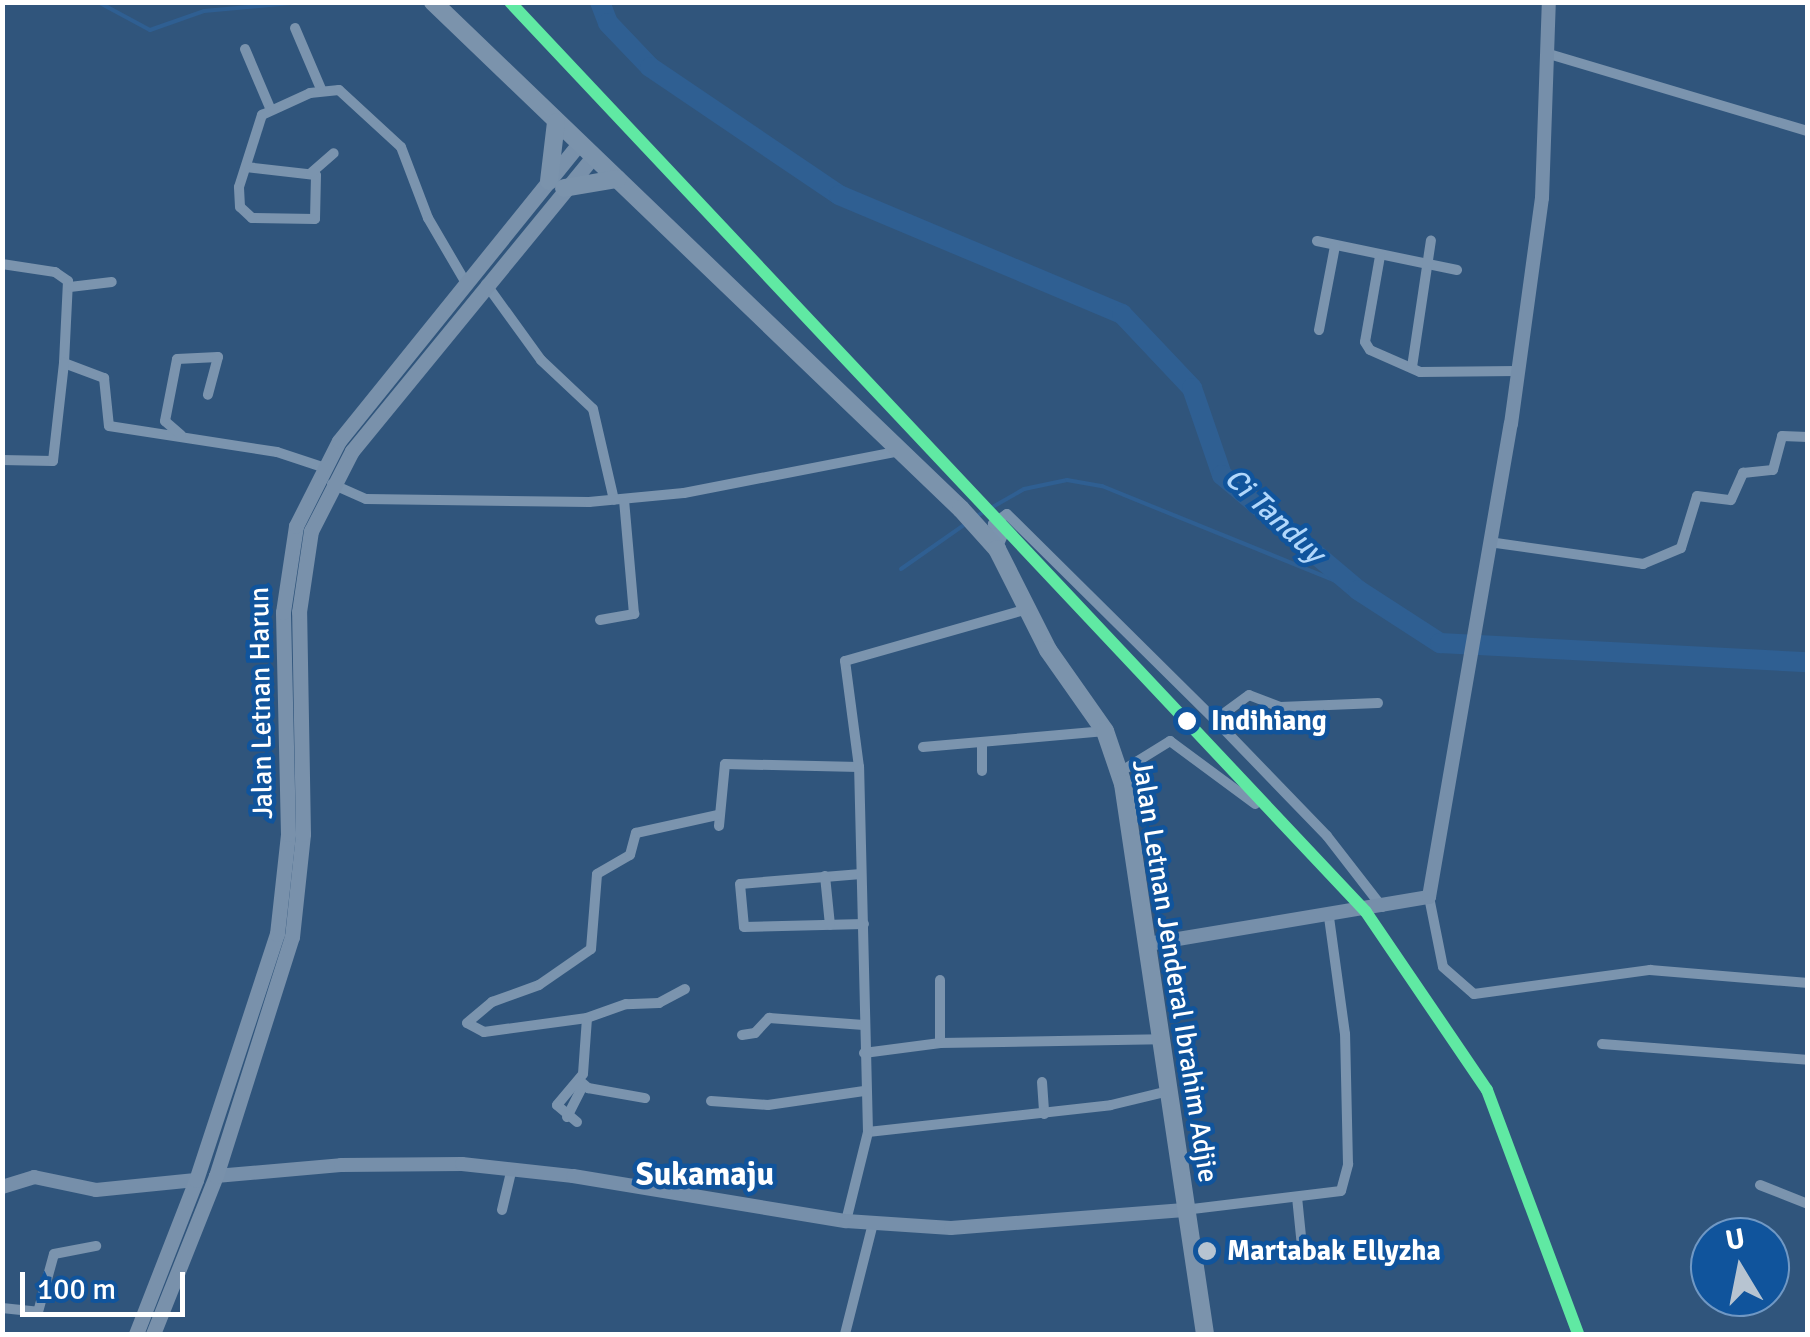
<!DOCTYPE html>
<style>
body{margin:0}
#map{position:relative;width:1810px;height:1337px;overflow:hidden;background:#30557c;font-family:Signika,sans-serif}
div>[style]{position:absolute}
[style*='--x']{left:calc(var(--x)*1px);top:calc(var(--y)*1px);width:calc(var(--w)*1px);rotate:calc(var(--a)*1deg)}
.stream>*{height:4px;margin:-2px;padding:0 2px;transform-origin:2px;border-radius:2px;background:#2f5f92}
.river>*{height:20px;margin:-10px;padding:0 10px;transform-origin:10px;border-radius:10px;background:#2f5f92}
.street>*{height:10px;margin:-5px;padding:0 5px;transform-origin:5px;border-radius:5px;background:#7b94ae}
.secondary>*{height:14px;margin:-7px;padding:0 7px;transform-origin:7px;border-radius:7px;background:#768faa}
.primary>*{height:15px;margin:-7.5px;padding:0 7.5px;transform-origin:7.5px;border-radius:7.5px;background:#7991ab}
.highway>*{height:18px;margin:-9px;padding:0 9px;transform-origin:9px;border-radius:9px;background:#7b93ac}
.rail-1>*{height:12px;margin:-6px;padding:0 6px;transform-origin:6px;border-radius:6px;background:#60e9a3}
.dots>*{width:28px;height:28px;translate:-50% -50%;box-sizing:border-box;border:5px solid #10549c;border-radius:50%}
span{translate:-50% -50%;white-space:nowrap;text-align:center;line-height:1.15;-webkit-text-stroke:9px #10549c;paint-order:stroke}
.street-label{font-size:28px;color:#fff}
.stop-label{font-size:28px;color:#fff;font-weight:700}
.left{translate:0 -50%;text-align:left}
.poi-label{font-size:28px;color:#fff;font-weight:700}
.water-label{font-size:30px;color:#b1d7fb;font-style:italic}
.quarter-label{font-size:32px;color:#fff;font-weight:700}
.frame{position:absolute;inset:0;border:5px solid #fff;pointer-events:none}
.north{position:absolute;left:1690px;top:1217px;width:100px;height:100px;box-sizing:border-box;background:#10549c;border:2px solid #7098c4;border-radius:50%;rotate:350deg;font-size:28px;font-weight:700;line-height:40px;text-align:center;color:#fff}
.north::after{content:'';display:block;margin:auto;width:35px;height:45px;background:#b7c4d1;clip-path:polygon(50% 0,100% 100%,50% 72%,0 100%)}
.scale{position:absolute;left:20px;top:1272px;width:165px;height:45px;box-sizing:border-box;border:5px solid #fff;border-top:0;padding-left:12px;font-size:30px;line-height:35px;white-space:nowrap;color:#fff;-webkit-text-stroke:8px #10549c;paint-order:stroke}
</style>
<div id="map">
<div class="stream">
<div style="--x:98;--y:2;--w:59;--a:28.3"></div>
<div style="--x:150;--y:30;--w:57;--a:-19.4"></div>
<div style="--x:204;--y:11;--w:98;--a:-5.2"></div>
<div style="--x:975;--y:517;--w:56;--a:-29.7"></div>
<div style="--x:1024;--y:489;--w:44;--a:-11.8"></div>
<div style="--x:1067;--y:480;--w:36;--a:10"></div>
<div style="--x:1102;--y:486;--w:276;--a:22.1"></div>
<div style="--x:901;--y:569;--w:80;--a:-34.9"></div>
</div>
<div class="river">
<div style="--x:600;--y:2;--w:22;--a:69"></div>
<div style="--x:608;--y:23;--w:61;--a:46.3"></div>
<div style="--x:650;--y:67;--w:228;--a:34.1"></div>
<div style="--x:839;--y:195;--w:307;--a:22.8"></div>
<div style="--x:1122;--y:314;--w:102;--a:46.6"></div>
<div style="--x:1192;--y:388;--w:92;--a:71"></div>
<div style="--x:1222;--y:475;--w:178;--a:40.2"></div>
<div style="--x:1358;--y:590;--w:98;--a:32.9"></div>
<div style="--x:1440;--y:643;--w:368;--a:3"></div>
</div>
<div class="street">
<div style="--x:295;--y:28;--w:66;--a:66.9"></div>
<div style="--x:245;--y:49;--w:64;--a:67"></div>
<div style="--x:1549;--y:54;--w:270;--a:16.6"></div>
<div style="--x:246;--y:167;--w:70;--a:6.5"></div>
<div style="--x:316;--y:175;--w:44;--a:91.3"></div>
<div style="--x:315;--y:219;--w:63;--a:-179.1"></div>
<div style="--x:252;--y:218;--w:16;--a:-137"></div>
<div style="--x:240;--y:207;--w:20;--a:-93"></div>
<div style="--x:239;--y:187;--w:76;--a:-72.3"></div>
<div style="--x:262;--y:115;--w:53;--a:-24.6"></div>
<div style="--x:310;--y:93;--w:29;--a:-6"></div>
<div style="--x:339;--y:90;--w:84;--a:42.6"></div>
<div style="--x:401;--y:147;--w:76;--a:69.2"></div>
<div style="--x:428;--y:218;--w:75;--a:59.7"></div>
<div style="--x:311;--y:173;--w:30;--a:-41"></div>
<div style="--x:1317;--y:241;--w:143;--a:11.7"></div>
<div style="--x:1380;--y:256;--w:87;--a:99.9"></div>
<div style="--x:1365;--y:342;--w:9;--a:58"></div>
<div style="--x:1370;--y:350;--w:55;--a:23.7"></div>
<div style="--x:1420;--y:372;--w:97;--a:-0.6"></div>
<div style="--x:2;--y:264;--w:54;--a:8.6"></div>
<div style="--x:55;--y:272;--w:16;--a:35"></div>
<div style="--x:68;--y:281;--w:82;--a:92.8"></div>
<div style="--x:64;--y:363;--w:43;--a:20.6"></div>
<div style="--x:104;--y:378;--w:48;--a:84.1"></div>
<div style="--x:109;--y:426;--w:170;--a:8.8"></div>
<div style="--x:277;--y:452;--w:47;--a:18.4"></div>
<div style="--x:486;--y:284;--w:94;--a:54.1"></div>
<div style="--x:541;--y:360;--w:71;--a:43.3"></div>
<div style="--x:593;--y:409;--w:93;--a:77"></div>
<div style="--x:70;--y:287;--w:42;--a:-6.8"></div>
<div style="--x:1319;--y:330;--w:86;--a:-79.2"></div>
<div style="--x:1412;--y:367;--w:128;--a:-81.5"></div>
<div style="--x:181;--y:435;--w:21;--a:-139"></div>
<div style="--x:165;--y:421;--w:63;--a:-79"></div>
<div style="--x:177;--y:359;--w:41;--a:-2.8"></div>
<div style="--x:218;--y:357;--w:39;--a:105"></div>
<div style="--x:2;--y:460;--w:51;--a:1.1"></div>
<div style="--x:53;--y:461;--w:99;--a:-83.6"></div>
<div style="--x:332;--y:484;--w:37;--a:24"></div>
<div style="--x:366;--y:499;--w:223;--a:0.8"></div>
<div style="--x:589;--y:502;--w:95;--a:-5.4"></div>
<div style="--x:684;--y:493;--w:221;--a:-11"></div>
<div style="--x:1489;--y:542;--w:156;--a:8.1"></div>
<div style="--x:1643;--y:564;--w:41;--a:-22.8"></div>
<div style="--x:1681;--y:548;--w:54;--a:-72.9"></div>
<div style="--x:1697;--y:496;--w:34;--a:7"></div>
<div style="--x:1731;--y:500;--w:30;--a:-66"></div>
<div style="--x:1743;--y:473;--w:30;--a:-6"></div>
<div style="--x:1773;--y:470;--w:35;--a:-75"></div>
<div style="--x:1782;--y:436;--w:26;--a:2"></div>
<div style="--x:997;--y:549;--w:13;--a:-67"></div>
<div style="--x:1002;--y:537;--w:16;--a:-125"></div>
<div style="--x:993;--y:524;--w:17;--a:-36"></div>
<div style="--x:1007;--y:514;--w:293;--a:44.7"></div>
<div style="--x:600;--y:620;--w:35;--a:-10"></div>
<div style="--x:634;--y:614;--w:115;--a:-95"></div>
<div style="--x:1378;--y:703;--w:98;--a:177.7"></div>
<div style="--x:1280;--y:707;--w:33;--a:-159"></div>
<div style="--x:1249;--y:695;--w:42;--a:143.7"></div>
<div style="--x:1215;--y:720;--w:161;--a:46"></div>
<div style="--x:1327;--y:836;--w:90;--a:52.2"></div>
<div style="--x:982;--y:745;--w:26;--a:90"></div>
<div style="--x:923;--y:747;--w:183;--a:-5"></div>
<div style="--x:1120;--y:772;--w:59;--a:-31.8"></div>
<div style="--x:1170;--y:741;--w:106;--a:36.5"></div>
<div style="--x:719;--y:826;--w:62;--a:-84.5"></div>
<div style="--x:725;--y:764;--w:134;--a:1.3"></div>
<div style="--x:861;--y:874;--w:121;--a:175.3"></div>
<div style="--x:740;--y:884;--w:43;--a:84.7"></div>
<div style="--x:744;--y:927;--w:120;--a:-1.4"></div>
<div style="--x:825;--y:876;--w:49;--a:84.2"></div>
<div style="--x:1429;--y:897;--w:71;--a:78.7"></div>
<div style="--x:1443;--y:967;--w:41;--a:41.1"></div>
<div style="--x:1474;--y:994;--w:178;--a:-7.8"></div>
<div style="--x:1650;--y:970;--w:159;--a:4.7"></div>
<div style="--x:940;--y:980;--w:63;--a:90"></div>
<div style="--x:685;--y:989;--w:30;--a:152"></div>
<div style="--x:659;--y:1003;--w:33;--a:178"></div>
<div style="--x:626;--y:1004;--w:41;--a:160.3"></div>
<div style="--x:587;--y:1018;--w:104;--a:172.3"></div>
<div style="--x:484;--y:1032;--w:19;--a:-152"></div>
<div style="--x:467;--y:1023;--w:33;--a:-40"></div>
<div style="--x:492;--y:1002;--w:50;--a:-19.9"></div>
<div style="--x:539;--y:985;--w:63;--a:-34.7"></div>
<div style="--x:591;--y:949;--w:75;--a:-85.4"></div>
<div style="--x:597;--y:874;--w:38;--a:-30"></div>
<div style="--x:630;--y:855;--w:23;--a:-75"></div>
<div style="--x:636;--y:833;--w:84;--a:-12.4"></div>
<div style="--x:742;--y:1035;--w:13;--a:-9"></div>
<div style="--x:755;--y:1033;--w:21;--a:-47"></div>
<div style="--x:769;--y:1018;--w:95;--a:4.2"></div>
<div style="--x:1602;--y:1044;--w:207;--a:4.4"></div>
<div style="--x:864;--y:1053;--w:77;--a:-7.5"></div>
<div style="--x:940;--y:1043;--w:220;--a:-1"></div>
<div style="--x:580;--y:1081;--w:11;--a:41"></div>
<div style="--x:588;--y:1088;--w:58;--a:10"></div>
<div style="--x:1042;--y:1082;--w:32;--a:86"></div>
<div style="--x:711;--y:1101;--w:57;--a:4"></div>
<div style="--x:768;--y:1105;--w:97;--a:-8.3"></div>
<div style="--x:567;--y:1117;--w:35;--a:-63"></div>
<div style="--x:577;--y:1122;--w:26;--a:-140"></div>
<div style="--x:557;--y:1105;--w:40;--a:-50"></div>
<div style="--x:583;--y:1074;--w:56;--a:-85.9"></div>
<div style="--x:868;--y:1132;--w:244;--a:-6.3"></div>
<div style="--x:1111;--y:1105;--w:60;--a:-13.6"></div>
<div style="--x:1760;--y:1185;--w:52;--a:21.6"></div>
<div style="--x:1297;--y:1197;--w:59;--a:84.2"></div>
<div style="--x:502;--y:1210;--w:43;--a:-76.6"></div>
<div style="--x:1184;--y:1210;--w:158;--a:-6.9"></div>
<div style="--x:1341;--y:1191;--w:28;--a:-75"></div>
<div style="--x:1348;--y:1164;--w:130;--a:-91.3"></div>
<div style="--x:1345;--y:1034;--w:118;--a:-97.8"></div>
<div style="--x:846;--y:1221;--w:92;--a:-76.1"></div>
<div style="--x:868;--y:1132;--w:365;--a:-91.4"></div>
<div style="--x:859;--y:767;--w:107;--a:-97.5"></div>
<div style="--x:845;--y:661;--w:190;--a:-15.9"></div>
<div style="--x:2;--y:1308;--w:36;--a:6"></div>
<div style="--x:38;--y:1312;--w:60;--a:-74.6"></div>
<div style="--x:54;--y:1254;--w:43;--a:-10.8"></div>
<div style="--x:845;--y:1334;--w:114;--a:-75.8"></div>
</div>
<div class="secondary">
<div style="--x:1148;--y:944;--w:285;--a:-9.5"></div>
<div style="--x:1429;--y:897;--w:480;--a:-80.2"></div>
<div style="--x:1511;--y:424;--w:228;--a:-82.2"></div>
<div style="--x:1542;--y:198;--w:196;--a:-88"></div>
<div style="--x:216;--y:1176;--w:125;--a:-5"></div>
<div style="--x:341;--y:1165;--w:121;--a:-0.5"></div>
<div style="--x:462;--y:1164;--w:112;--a:6.2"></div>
<div style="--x:573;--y:1176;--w:277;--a:9.4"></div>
<div style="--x:846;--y:1221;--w:105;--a:3.8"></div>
<div style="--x:951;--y:1228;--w:234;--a:-4.4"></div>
<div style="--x:2;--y:1187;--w:34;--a:-17"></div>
<div style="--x:34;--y:1177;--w:63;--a:11.8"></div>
<div style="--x:96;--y:1190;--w:100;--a:-5.7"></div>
</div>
<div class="primary">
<div style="--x:136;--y:1334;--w:165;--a:-68.7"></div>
<div style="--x:196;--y:1180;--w:259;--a:-71.8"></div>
<div style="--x:277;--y:934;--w:101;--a:-83.7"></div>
<div style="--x:288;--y:834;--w:222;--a:-91.3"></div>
<div style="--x:283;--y:612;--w:87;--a:-81.4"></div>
<div style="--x:296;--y:526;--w:95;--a:-63.2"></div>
<div style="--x:339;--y:441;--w:382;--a:-51.1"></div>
<div style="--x:153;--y:1334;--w:170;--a:-68.3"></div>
<div style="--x:216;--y:1176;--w:251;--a:-72.4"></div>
<div style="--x:292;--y:937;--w:104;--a:-83.9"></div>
<div style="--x:303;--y:834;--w:222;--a:-91"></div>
<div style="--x:299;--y:612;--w:82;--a:-81.6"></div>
<div style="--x:311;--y:531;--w:90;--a:-62.9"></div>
<div style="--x:352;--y:451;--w:380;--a:-50.7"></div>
</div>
<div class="highway">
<div style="--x:433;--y:2;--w:732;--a:43.84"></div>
<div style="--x:961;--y:509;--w:54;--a:48"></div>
<div style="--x:997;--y:549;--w:113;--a:63.2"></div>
<div style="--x:1048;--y:650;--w:99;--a:54.9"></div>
<div style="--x:1105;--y:731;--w:56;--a:71.2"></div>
<div style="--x:1123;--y:784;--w:556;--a:81.52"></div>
<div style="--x:549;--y:181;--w:59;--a:-83.2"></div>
<div style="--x:564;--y:188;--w:54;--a:-9.6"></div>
</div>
<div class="rail-1">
<div style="--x:510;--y:2;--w:1249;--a:46.75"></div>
<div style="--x:1366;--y:912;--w:215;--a:55.8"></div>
<div style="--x:1487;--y:1090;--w:260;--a:69.5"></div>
</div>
<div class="dots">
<div style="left:1187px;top:721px;background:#fff"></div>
<div style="left:1207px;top:1251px;background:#b7c4d1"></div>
</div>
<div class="street-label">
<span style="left:261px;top:703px;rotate:-91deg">Jalan Letnan Harun</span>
<span style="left:1175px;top:971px;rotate:81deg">Jalan Letnan Jenderal Ibrahim Adjie</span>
</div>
<div class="stop-label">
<span class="left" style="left:1211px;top:721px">Indihiang</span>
</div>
<div class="poi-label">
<span class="left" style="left:1227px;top:1251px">Martabak Ellyzha</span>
</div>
<div class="water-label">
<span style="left:1274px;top:516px;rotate:43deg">Ci Tanduy</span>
</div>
<div class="quarter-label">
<span style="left:705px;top:1175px">Sukamaju</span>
</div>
<div class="frame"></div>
<div class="north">U</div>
<div class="scale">100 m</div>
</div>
